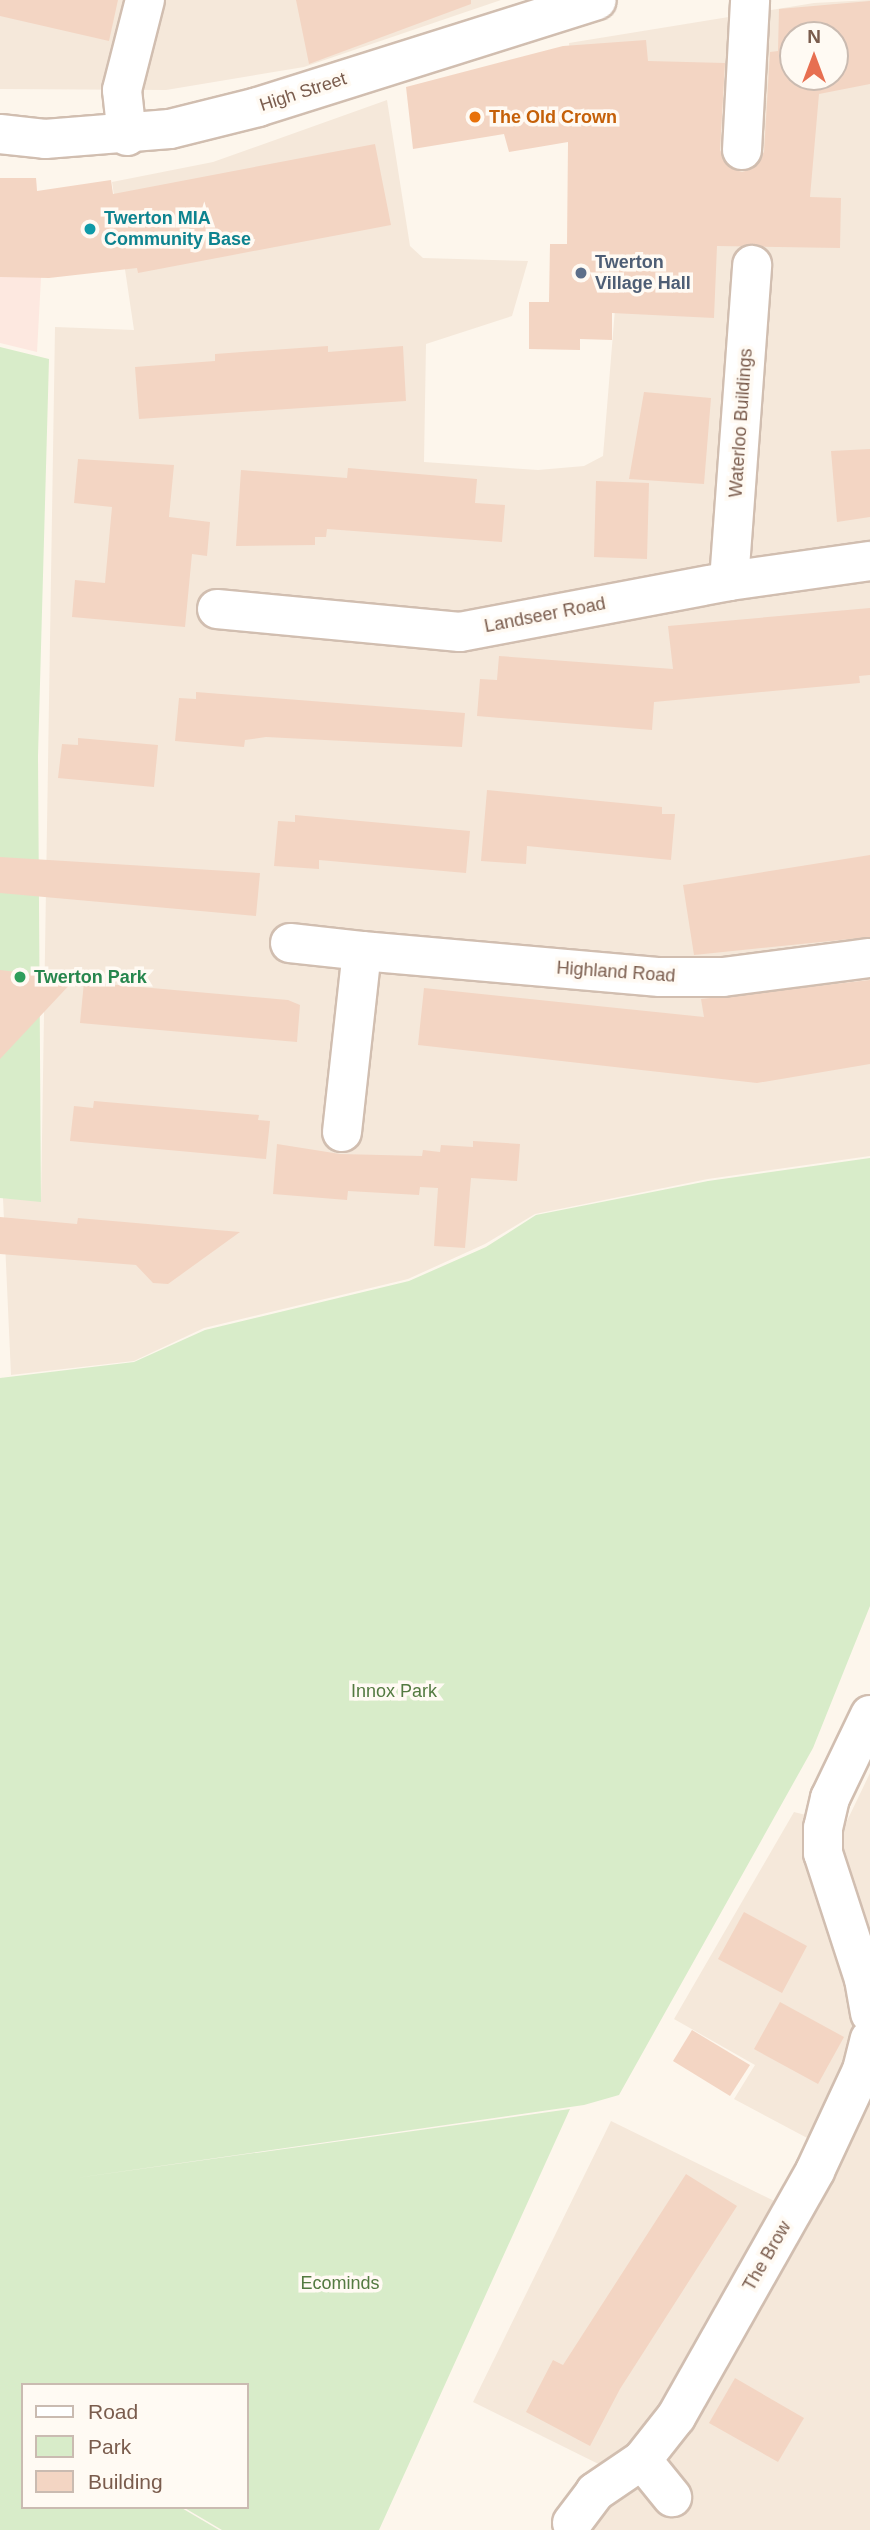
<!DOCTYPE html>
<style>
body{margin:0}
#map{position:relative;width:870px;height:2530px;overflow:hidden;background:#fdf6ec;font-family:Helvetica,sans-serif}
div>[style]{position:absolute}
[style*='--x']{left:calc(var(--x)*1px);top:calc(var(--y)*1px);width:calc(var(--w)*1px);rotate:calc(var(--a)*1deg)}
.residential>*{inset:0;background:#f5e8da}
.commercial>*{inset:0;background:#fde8e0}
.green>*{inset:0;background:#d8ecc9}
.building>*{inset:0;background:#f3d5c3}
.roads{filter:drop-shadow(2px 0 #d1beb0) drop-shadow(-2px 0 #d1beb0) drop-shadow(0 2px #d1beb0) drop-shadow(0 -2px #d1beb0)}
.minor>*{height:38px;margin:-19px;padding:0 19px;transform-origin:19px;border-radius:19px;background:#fff}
.tertiary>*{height:38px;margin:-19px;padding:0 19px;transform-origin:19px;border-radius:19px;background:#fff}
.dots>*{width:19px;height:19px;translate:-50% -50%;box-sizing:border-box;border:4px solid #fffaf3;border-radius:50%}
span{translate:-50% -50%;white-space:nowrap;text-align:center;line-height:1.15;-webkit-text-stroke:7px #fffaf3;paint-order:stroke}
.street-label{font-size:18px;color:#7a5c4d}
.food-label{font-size:18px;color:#c56008;font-weight:700}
.left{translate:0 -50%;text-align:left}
.culture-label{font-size:18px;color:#0d838f;font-weight:700}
.service-label{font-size:18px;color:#4e5e75;font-weight:700}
.leisure-label{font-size:18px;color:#27864d;font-weight:700}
.park-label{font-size:18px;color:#537a41}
.legend{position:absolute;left:21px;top:2383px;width:228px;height:126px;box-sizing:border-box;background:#fffaf3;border:2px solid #cabbb1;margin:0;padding:9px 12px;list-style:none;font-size:21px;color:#7a5c4d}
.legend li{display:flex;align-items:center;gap:14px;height:35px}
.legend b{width:35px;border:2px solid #cabbb1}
.north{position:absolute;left:779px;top:21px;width:70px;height:70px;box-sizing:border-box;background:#fffaf3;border:2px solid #cabbb1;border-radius:50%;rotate:0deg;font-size:19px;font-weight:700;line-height:28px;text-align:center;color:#7a5c4d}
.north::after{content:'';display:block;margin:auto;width:24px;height:32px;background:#e76f51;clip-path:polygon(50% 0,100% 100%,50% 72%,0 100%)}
</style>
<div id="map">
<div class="residential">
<div style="clip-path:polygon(0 0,501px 0,304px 67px,166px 90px,0 89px)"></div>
<div style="clip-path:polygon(evenodd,870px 0,870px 1156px,708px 1179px,535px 1214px,485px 1244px,408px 1279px,204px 1328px,134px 1361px,11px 1375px,3px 1198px,41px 1201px,55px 327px,134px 330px,112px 182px,213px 162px,387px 100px,410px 246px,423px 258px,528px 261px,512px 316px,426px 344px,424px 462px,538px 470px,584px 466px,603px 456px,615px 309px,577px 139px,569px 43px,814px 3px,870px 0,793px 35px,835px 35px,835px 77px,793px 77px,793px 35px)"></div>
<div style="clip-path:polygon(870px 1773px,870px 2530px,593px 2530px,605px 2503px,637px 2483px,473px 2402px,611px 2121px,809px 2218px,843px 2157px,734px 2099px,755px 2065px,674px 2019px,794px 1812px,845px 1825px)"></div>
</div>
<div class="commercial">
<div style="clip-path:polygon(0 178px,36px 178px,41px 278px,37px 352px,0 343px)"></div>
</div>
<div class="green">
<div style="clip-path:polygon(0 347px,49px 359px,38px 756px,41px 1202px,0 1198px)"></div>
<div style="clip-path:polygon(870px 1158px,870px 1606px,813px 1748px,619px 2095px,584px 2105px,69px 2179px,570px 2109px,379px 2530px,222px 2530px,183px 2507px,247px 2507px,247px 2385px,23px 2385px,23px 2507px,180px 2507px,219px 2530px,0 2530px,0 1378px,134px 1362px,205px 1330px,409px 1281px,486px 1247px,536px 1215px,708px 1181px)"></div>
</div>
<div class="building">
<div style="clip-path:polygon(0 0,118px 0,109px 41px,0 16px)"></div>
<div style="clip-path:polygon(296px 0,471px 0,471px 4px,309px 64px)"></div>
<div style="clip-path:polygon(evenodd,870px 1px,870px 84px,819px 94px,810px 197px,841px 198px,840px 248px,717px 246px,714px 318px,612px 313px,612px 340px,580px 339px,580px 350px,529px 349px,529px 302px,549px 302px,550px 244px,567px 244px,568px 142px,509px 152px,504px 134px,413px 149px,406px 87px,563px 46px,646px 40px,648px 61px,725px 63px,720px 150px,730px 168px,742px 172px,752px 169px,764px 152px,770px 52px,778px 51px,779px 9px,870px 1px,793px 35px,835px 35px,835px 77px,793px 77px,793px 35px)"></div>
<div style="clip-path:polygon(375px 144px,391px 225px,138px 273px,137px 268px,49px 278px,0 277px,0 178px,36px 178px,37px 191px,111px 180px,113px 194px)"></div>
<div style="clip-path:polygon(328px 346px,328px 352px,403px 346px,406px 401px,139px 419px,135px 367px,215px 361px,215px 354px)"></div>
<div style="clip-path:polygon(644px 392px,711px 398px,704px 484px,629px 479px)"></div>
<div style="clip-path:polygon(870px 449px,870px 517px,837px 522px,831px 451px)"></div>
<div style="clip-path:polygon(78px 459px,174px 465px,169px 517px,210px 522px,207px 556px,192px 554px,185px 627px,72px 617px,75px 580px,105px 583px,112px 507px,74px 503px)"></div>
<div style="clip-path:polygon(348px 468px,477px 479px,475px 503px,505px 505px,502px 542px,327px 529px,326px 537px,315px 537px,315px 545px,236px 546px,241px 470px,347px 478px)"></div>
<div style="clip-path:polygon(596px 481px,649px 483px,647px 559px,594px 557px)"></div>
<div style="clip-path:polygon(870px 608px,870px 675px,859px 676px,860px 683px,654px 702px,652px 730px,477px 716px,480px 679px,497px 680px,499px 656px,673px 669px,668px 626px)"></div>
<div style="clip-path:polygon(196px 692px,465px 713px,462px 747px,266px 737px,245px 740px,244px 747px,175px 741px,179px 698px,196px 699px)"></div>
<div style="clip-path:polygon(78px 738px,158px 745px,154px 787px,58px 778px,62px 744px,78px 745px)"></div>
<div style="clip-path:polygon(487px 790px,662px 807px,662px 814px,675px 814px,671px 860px,527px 846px,526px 864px,481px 861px)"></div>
<div style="clip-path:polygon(295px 815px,470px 831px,466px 873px,319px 860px,319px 869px,274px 866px,278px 821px,295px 822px)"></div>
<div style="clip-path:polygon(870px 855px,870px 937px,694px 955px,683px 885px)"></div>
<div style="clip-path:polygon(0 857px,260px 873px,256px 916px,0 893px)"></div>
<div style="clip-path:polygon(0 970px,75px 979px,0 1059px)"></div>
<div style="clip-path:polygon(870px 980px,870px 1064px,757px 1083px,418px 1045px,424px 988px,704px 1017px,701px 999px)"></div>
<div style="clip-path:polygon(84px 982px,288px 1000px,300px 1005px,297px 1042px,80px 1023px)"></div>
<div style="clip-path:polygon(94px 1101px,259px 1115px,258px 1120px,270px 1121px,266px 1159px,70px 1141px,74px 1106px,93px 1108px)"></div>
<div style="clip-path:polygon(473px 1141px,520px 1144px,517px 1181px,471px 1178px,465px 1248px,434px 1246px,438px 1188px,420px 1187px,419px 1195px,348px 1191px,347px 1200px,273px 1194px,277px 1144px,340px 1154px,422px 1156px,423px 1150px,440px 1152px,441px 1145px,473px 1147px)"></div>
<div style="clip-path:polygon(0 1217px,77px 1224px,78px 1218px,240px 1232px,168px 1284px,153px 1283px,136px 1265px,0 1254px)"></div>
<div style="clip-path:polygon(744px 1912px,807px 1946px,782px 1993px,718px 1959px)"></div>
<div style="clip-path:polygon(780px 2002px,844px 2037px,818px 2084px,754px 2049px)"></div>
<div style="clip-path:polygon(692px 2030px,750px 2065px,730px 2096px,673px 2061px)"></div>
<div style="clip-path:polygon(686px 2174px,737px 2206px,620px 2389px,590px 2446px,526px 2412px,553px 2360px,563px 2365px)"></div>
<div style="clip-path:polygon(735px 2378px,804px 2418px,778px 2462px,709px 2423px)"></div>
</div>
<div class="roads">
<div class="minor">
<div style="--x:127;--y:136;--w:46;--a:-96.2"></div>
<div style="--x:122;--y:90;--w:93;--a:-75.7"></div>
<div style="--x:742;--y:150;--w:150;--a:-86.9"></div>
<div style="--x:729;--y:581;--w:317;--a:-85.8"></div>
<div style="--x:217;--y:609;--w:244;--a:5.4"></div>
<div style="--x:460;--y:632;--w:274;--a:-10.7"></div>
<div style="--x:729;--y:581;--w:142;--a:-8.1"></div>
<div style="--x:290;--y:943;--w:72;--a:6.3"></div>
<div style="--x:342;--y:1132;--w:182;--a:-83.7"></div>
<div style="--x:362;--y:951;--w:299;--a:5"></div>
<div style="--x:660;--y:977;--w:63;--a:0"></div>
<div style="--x:723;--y:977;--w:148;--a:-7.4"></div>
<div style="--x:870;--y:1715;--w:92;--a:115.7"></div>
<div style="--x:830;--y:1798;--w:31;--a:103"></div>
<div style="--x:823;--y:1828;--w:25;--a:90"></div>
<div style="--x:823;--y:1853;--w:133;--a:72"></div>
<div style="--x:864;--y:1979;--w:35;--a:80"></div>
<div style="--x:642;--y:2460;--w:48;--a:51"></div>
<div style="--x:572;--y:2523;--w:39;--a:-53"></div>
<div style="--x:595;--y:2492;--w:57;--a:-34.2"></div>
<div style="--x:642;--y:2460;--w:55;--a:-51.7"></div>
<div style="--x:676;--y:2417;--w:283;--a:-60.5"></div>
<div style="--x:815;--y:2171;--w:111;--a:-65"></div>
<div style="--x:862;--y:2070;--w:32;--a:-76"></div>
</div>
<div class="tertiary">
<div style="--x:0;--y:134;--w:45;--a:6.3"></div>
<div style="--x:45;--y:139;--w:125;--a:-4.6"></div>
<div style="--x:170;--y:129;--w:91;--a:-14"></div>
<div style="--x:258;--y:107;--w:355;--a:-17.5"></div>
</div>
</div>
<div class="dots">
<div style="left:475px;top:117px;background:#e8710a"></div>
<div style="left:90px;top:229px;background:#0f9aa8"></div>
<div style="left:581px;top:273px;background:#5c6f8a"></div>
<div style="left:20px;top:977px;background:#2e9e5b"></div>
</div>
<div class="street-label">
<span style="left:303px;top:92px;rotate:-18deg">High Street</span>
<span style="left:741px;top:423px;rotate:-86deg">Waterloo Buildings</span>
<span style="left:545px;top:615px;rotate:-11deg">Landseer Road</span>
<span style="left:616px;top:972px;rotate:4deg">Highland Road</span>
<span style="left:767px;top:2256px;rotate:-60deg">The Brow</span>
</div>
<div class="food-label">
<span class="left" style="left:489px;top:117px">The Old Crown</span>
</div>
<div class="culture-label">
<span class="left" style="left:104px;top:229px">Twerton MIA<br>Community Base</span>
</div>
<div class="service-label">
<span class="left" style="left:595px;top:273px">Twerton<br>Village Hall</span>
</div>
<div class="leisure-label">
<span class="left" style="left:34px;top:977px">Twerton Park</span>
</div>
<div class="park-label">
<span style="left:394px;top:1691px">Innox Park</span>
<span style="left:340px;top:2283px">Ecominds</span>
</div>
<ul class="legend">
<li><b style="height:9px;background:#fff"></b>Road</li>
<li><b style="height:19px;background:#d8ecc9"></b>Park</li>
<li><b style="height:19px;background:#f3d5c3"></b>Building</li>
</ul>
<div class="north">N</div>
</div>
